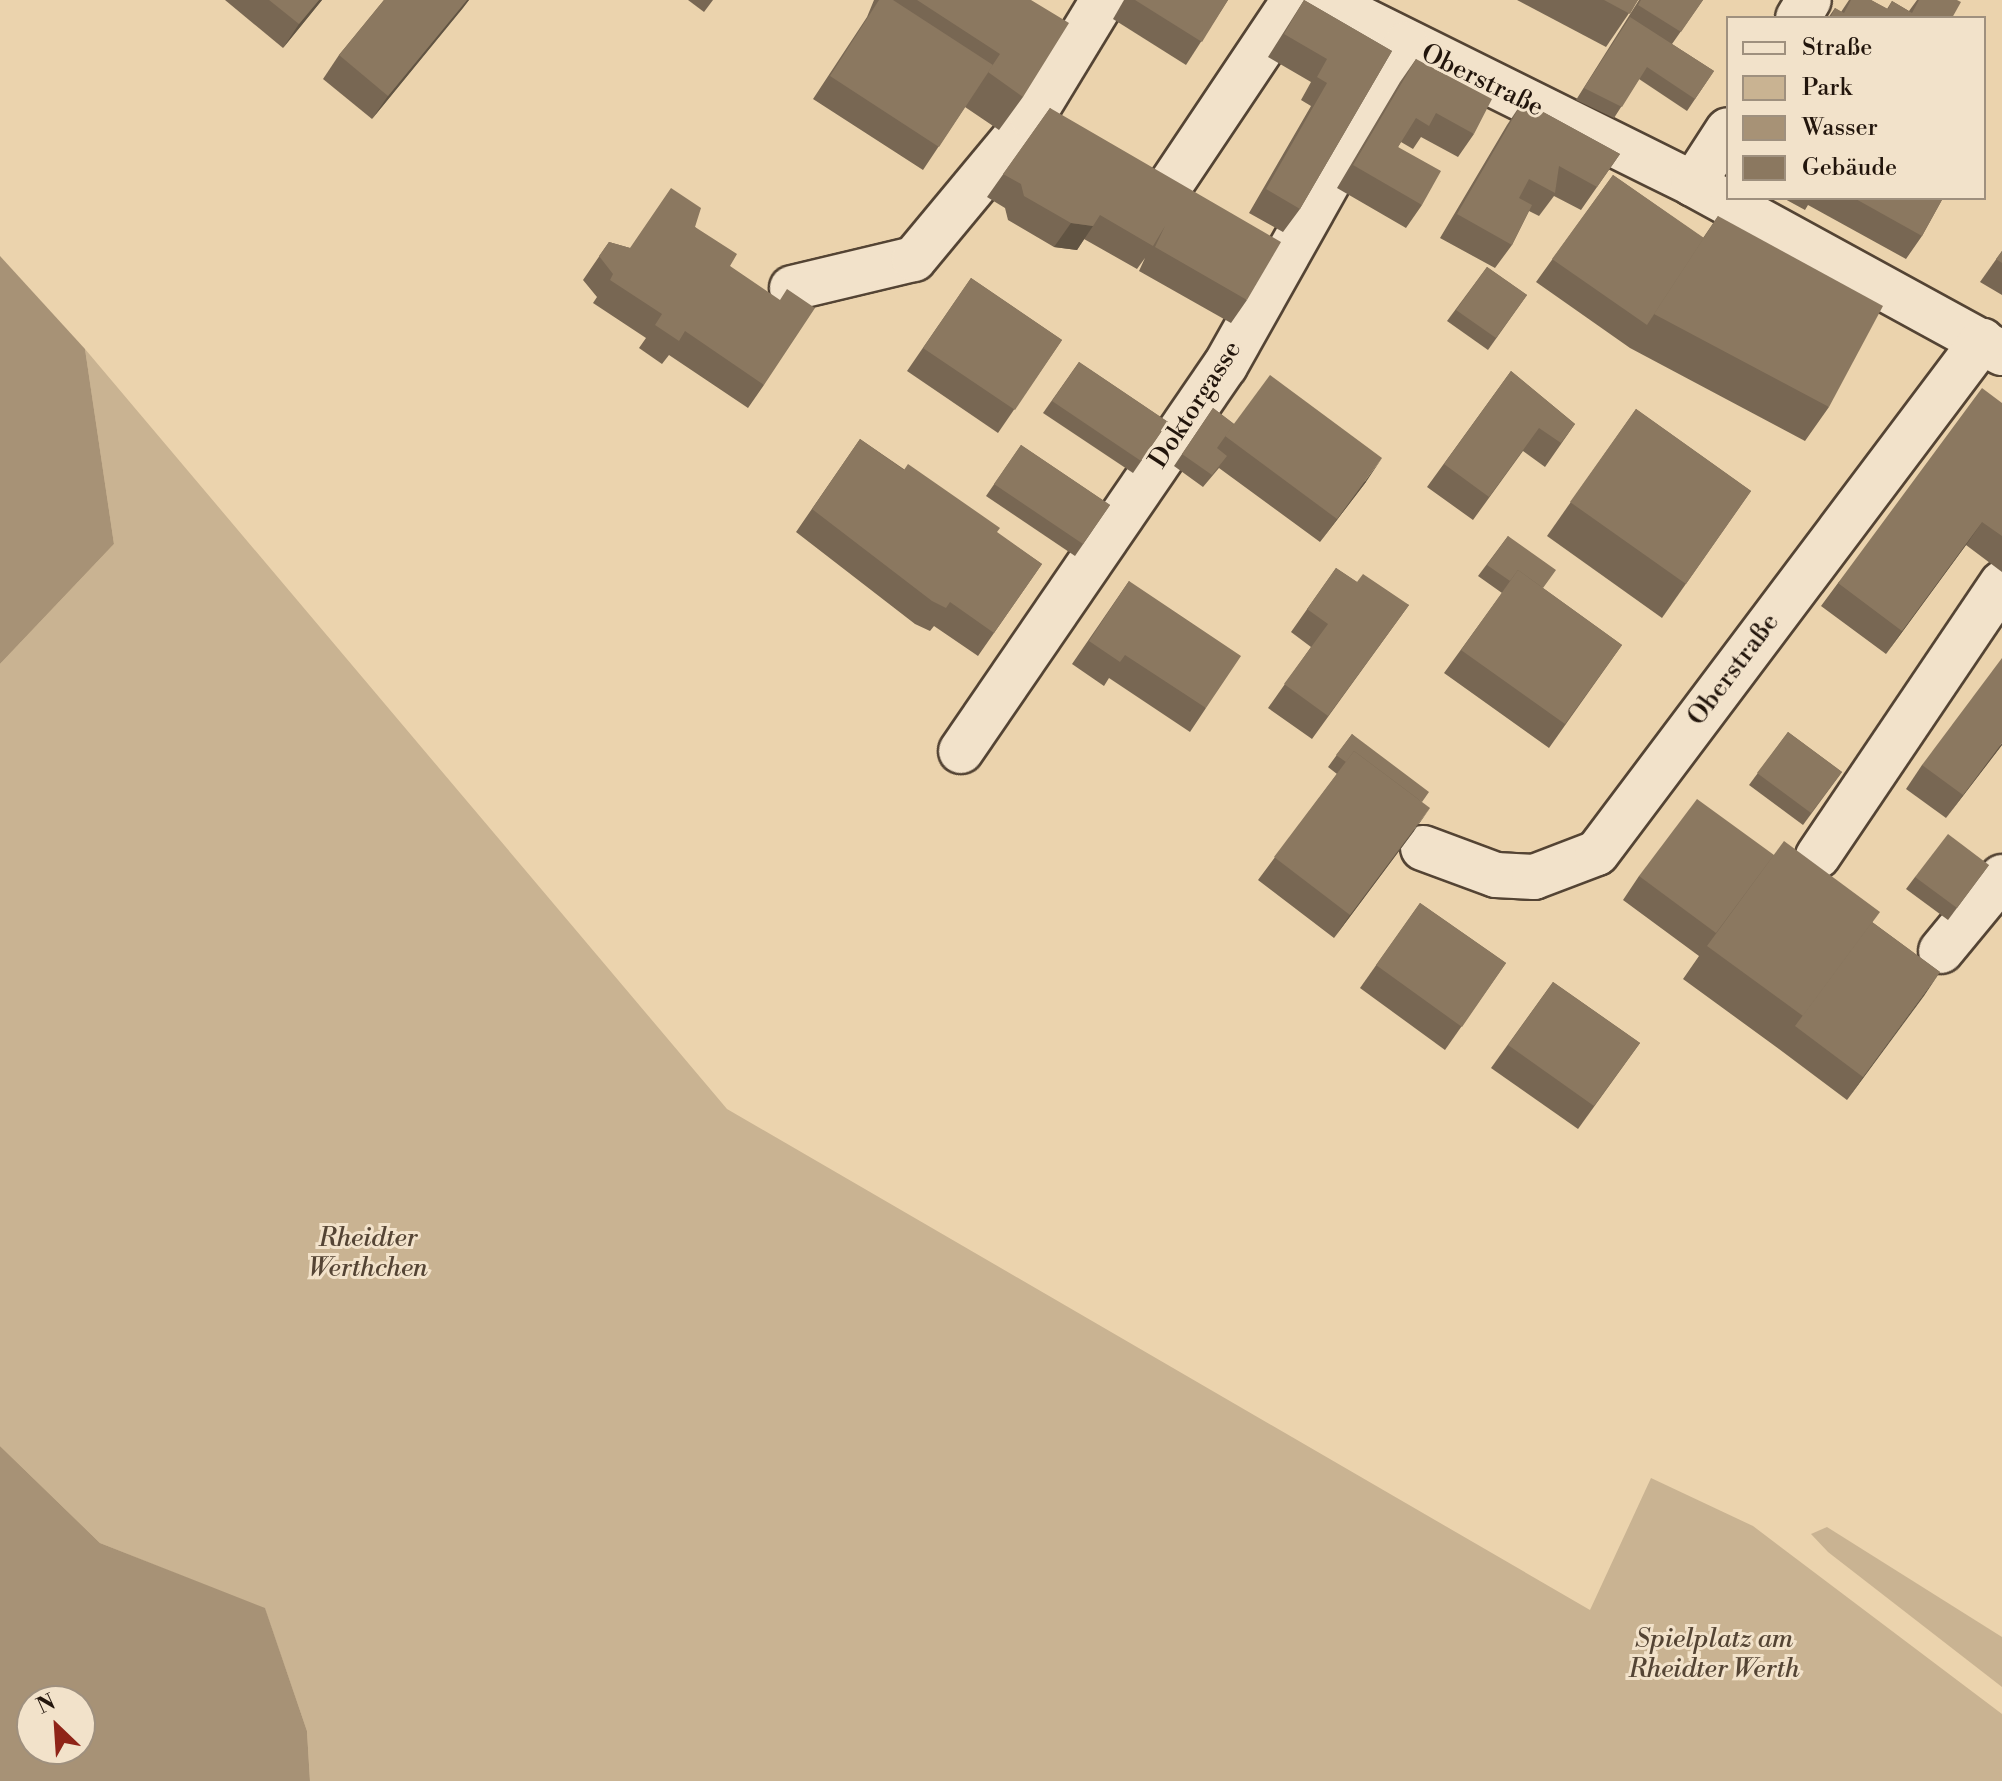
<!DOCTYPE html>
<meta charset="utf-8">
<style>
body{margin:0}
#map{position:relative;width:2002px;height:1781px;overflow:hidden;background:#ebd3ad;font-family:"Libre Bodoni",serif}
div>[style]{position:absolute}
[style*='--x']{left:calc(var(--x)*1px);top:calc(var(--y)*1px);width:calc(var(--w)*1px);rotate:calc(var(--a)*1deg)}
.green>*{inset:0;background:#c9b392}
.water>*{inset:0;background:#a79276}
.roads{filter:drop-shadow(2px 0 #544434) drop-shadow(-2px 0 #544434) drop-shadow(0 2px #544434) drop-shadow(0 -2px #544434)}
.minor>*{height:44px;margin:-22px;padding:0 22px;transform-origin:22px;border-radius:22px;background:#f2e2ca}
.wall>*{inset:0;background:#786753}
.shaded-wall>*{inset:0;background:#615443}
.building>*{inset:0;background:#8b7860}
span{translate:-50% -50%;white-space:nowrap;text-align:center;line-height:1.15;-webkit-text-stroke:6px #f2e2ca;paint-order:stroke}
.street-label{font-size:26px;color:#22150c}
.park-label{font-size:26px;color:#544434;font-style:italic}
.legend{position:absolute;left:1726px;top:16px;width:260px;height:184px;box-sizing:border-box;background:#f2e2ca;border:2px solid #9f907e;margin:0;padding:10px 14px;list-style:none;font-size:24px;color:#22150c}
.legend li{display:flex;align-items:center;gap:16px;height:40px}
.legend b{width:40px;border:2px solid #9f907e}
.north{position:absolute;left:16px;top:1685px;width:80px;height:80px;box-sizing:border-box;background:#f2e2ca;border:2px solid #9f907e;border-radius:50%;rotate:335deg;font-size:22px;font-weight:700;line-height:32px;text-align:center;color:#22150c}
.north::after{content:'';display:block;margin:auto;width:28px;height:36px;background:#8f2418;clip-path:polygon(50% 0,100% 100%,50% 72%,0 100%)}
</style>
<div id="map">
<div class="green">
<div style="clip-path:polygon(85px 349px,727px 1109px,1590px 1610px,1651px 1478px,1753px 1526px,2002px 1714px,2002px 1781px,310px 1781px,307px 1731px,265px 1609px,100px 1543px,0 1446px,0 664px,114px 544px)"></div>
<div style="clip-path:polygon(1827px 1527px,2002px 1637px,2002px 1687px,1828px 1552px,1811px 1534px)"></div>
</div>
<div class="water">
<div style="clip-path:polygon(0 256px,85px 349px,114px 544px,0 664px)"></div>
<div style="clip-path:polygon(evenodd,0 1446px,100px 1543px,265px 1608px,307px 1731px,310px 1781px,0 1781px,0 1446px,32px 1701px,80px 1701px,80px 1749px,32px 1749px,32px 1701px)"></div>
</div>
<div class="roads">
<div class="minor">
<div style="--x:1323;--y:0;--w:413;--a:26.4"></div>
<div style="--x:1693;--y:184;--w:352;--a:28.7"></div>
<div style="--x:1798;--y:18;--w:21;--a:-59"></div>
<div style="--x:1693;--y:184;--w:64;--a:-57.1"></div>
<div style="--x:1169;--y:187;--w:225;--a:-56.2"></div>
<div style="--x:792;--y:288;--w:125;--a:-13.4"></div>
<div style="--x:914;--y:259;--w:185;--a:-50.3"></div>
<div style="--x:1032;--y:117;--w:137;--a:-58.7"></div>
<div style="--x:961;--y:751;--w:467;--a:-55.6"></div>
<div style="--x:1225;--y:366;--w:369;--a:-60.7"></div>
<div style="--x:1423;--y:848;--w:78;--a:20.3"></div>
<div style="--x:1496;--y:875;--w:38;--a:3"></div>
<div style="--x:1534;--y:877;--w:67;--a:-20.9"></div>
<div style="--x:1597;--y:853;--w:641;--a:-53.06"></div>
<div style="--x:1818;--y:856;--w:329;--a:-56"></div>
<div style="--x:1941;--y:951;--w:96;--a:-50.5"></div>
</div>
</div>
<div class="wall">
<div style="clip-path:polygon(225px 0,322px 0,283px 48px)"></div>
<div style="clip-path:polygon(384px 0,469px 0,372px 119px,323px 79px,339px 55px)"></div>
<div style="clip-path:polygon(688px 0,713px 0,704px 12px)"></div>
<div style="clip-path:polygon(874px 0,1031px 0,1023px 97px,999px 130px,965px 107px,923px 170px,813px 99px,867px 17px)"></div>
<div style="clip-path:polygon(1124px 0,1228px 0,1186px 65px,1113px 19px)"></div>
<div style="clip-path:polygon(1304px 0,1392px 51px,1300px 209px,1283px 232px,1249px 213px,1311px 106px,1301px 100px,1311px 82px,1268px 57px)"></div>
<div style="clip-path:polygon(1517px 0,1638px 0,1606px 47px)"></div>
<div style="clip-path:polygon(1639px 0,1703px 0,1672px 44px,1714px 71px,1687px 111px,1639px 79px,1614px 118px,1576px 100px)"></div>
<div style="clip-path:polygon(1849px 0,1871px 0,1887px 9px,1892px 1px,1909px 11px,1917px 0,1957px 0,1952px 18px,1828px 18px,1835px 8px,1841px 12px)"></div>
<div style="clip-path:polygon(1416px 59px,1474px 134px,1458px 157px,1421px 137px,1413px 149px,1401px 142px,1398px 147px,1422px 205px,1406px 228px,1337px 188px,1400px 82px)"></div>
<div style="clip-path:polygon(1523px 101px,1620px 154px,1581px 210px,1554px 196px,1539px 216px,1529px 211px,1512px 245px,1495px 268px,1440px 238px,1507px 125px)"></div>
<div style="clip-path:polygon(1050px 108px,1247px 300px,1231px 323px,1139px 271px,1145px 258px,1137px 269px,1084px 239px,1077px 250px,1054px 247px,1008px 220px,1005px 208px,987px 197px)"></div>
<div style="clip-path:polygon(1613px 175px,1703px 238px,1718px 216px,1829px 407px,1805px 441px,1630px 348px,1536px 282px)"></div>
<div style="clip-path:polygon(1783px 198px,1943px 198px,1922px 236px,1906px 259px,1808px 205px,1805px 210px)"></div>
<div style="clip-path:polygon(695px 227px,730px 266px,764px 385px,748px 408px,669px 355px,662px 364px,639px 348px,646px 338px,593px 303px,597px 297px,583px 280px,609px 242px,630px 248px)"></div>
<div style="clip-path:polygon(2002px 251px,2002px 295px,1980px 282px)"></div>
<div style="clip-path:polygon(1487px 267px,1527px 295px,1488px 350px,1447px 321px)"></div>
<div style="clip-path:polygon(971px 278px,1062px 340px,998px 433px,907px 371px)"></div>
<div style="clip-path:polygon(1079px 362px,1168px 422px,1133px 473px,1043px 413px)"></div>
<div style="clip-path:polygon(1511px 371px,1575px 424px,1545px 467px,1523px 451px,1473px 520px,1427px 487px)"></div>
<div style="clip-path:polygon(2002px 403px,2002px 572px,1966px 545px,1886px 654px,1821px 606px,1838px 583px)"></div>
<div style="clip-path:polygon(1213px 408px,1234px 424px,1366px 482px,1320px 542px,1219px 468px,1203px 487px,1174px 466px)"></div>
<div style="clip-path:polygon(1636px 409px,1751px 491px,1662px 618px,1547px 536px)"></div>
<div style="clip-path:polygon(860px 439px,1042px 564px,978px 656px,934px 626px,930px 631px,915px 624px,796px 532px)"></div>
<div style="clip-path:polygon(1021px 445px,1110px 505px,1075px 556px,986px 496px)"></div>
<div style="clip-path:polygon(1508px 536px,1543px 588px,1622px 645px,1549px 748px,1444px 673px,1502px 593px,1478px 576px)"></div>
<div style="clip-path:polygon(1336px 568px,1357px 582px,1409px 605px,1312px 739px,1268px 708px,1311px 647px,1291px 632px)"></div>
<div style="clip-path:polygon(1129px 581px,1206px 708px,1190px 732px,1109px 678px,1104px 686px,1072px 664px)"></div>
<div style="clip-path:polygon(1788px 732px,1842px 772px,1803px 825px,1749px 785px)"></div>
<div style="clip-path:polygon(1352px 734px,1422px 802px,1414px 831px,1334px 938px,1258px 880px,1337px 774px,1328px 767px)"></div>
<div style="clip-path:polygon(2002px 745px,1946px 818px,1906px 789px,1922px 765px)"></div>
<div style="clip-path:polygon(1774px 855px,1872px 922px,1940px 972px,1847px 1100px,1779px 1049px,1683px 979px,1699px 956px,1623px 900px,1639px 876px)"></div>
<div style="clip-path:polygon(1989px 865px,1948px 920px,1906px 889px,1915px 877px)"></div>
<div style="clip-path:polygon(1420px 903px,1506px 963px,1445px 1050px,1360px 988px)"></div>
<div style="clip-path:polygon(1553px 982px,1640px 1043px,1578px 1129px,1491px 1068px)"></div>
</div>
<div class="shaded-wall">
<div style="clip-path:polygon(319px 0,322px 0,283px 48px,299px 24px)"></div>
<div style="clip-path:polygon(467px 0,469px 0,463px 8px,372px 119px,388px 96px)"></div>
<div style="clip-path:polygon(1071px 223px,1093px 226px,1077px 250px,1054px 247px)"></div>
<div style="clip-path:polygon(1382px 458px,1366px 482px,1320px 542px,1337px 519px)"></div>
<div style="clip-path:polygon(1982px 522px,1966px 545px,1886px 654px,1902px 631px)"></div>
<div style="clip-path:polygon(2002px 743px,2002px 745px,1946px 818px,1963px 795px)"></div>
<div style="clip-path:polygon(1430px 808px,1414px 831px,1334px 938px,1350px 915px)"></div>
<div style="clip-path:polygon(1940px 972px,1924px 996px,1847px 1100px,1863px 1077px)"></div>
</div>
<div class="building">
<div style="clip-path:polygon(269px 0,319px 0,299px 24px)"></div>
<div style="clip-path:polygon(384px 0,467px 0,388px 96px,339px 55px)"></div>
<div style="clip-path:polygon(879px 0,893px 0,993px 65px,939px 147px,830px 76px)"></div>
<div style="clip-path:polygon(917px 0,1031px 0,1069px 23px,1023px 97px,988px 72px,1000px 54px)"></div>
<div style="clip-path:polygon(1135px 0,1228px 0,1202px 42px)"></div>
<div style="clip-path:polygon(1304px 0,1392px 51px,1300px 209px,1266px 189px,1327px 83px,1317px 77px,1327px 59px,1284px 34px)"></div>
<div style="clip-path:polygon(1604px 0,1638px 0,1630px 14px)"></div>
<div style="clip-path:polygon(1641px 0,1703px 0,1681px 32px,1638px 5px)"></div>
<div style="clip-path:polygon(1851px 0,1871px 0,1888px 9px,1892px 1px,1912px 13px,1919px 0,1957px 0,1961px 2px,1952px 18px,1830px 18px,1835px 8px,1844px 13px)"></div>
<div style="clip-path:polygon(1630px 17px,1714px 71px,1695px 99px,1647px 67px,1622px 107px,1584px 88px)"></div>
<div style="clip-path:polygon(1416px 59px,1492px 99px,1474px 134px,1436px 113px,1429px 126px,1416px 118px,1398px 147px,1441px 171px,1422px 205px,1353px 165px)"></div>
<div style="clip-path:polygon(1523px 101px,1620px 154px,1597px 187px,1559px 166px,1555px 193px,1529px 179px,1519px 198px,1532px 205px,1512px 245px,1457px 214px)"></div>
<div style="clip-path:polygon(1050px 108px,1281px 242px,1247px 300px,1155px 247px,1165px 226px,1153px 246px,1100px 215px,1093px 226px,1071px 223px,1024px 196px,1021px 184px,1003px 174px)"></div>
<div style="clip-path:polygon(1613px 175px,1704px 238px,1647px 325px,1552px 259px)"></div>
<div style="clip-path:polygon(671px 188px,701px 208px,695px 227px,737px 254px,730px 266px,780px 300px,787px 289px,815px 308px,764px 385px,685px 331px,679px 341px,655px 325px,662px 314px,610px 280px,613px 274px,599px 256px,609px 242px,630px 248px)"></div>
<div style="clip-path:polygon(1854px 198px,1943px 198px,1922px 236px)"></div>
<div style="clip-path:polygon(1718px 216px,1883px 306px,1829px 407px,1654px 314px)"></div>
<div style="clip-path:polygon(2002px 251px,2002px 263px,1996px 259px)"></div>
<div style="clip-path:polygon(1487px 267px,1527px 295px,1496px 338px,1456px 310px)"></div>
<div style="clip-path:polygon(971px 278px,1062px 340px,1015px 410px,923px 348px)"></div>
<div style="clip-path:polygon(1079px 362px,1168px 422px,1141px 461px,1052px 401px)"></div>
<div style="clip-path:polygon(1511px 371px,1575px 424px,1561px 443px,1539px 428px,1489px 497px,1444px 464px)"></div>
<div style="clip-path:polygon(1270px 375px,1382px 458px,1337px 519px,1225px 436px)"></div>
<div style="clip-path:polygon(1982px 388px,2002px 403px,2002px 536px,1982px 522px,1902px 631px,1838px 583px)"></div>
<div style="clip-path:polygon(1213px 408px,1234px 424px,1217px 448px,1227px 456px,1212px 475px,1182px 454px)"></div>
<div style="clip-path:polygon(1636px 409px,1751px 491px,1686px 584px,1570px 502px)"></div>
<div style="clip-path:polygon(860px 439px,904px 470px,908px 464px,1000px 528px,997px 532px,1042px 564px,994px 633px,950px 602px,946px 608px,932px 601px,812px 509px)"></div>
<div style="clip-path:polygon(1021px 445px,1110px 505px,1083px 544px,994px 484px)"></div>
<div style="clip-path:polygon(1508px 536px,1556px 570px,1543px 588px,1518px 570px,1510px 581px,1487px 565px)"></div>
<div style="clip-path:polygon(1336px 568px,1357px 582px,1363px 574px,1409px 605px,1328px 716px,1284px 684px,1328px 624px,1307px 609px)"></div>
<div style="clip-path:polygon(1518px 570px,1622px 645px,1565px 724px,1461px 650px)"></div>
<div style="clip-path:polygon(1129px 581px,1241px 656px,1206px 708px,1125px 655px,1120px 662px,1089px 641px)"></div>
<div style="clip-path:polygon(2002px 658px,2002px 743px,1963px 795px,1922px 765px)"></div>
<div style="clip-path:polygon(1788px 732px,1842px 772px,1811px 813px,1757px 773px)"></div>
<div style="clip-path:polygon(1352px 734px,1429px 792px,1422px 802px,1354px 751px,1346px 762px,1336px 755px)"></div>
<div style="clip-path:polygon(1354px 751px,1430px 808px,1350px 915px,1274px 857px)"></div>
<div style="clip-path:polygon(1697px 799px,1774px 855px,1716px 933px,1639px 876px)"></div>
<div style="clip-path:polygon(1948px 834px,1989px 865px,1957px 908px,1915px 877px)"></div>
<div style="clip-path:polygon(1784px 841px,1880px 912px,1803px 1016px,1707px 946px)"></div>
<div style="clip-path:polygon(1420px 903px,1506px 963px,1462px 1027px,1376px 965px)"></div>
<div style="clip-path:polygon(1872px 922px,1940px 972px,1863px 1077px,1795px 1026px)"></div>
<div style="clip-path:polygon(1553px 982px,1640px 1043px,1594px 1106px,1508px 1045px)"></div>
</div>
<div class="street-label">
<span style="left:1482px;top:81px;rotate:26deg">Oberstraße</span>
<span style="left:1196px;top:405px;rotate:-57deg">Doktorgasse</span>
<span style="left:1734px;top:670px;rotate:-53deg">Oberstraße</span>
</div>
<div class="park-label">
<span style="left:368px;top:1254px">Rheidter<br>Werthchen</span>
<span style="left:1714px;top:1655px">Spielplatz am<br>Rheidter Werth</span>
</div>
<ul class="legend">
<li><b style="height:10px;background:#f2e2ca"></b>Straße</li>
<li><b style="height:22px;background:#c9b392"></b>Park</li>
<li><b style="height:22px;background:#a79276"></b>Wasser</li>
<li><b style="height:22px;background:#8b7860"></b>Gebäude</li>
</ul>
<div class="north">N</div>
</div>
